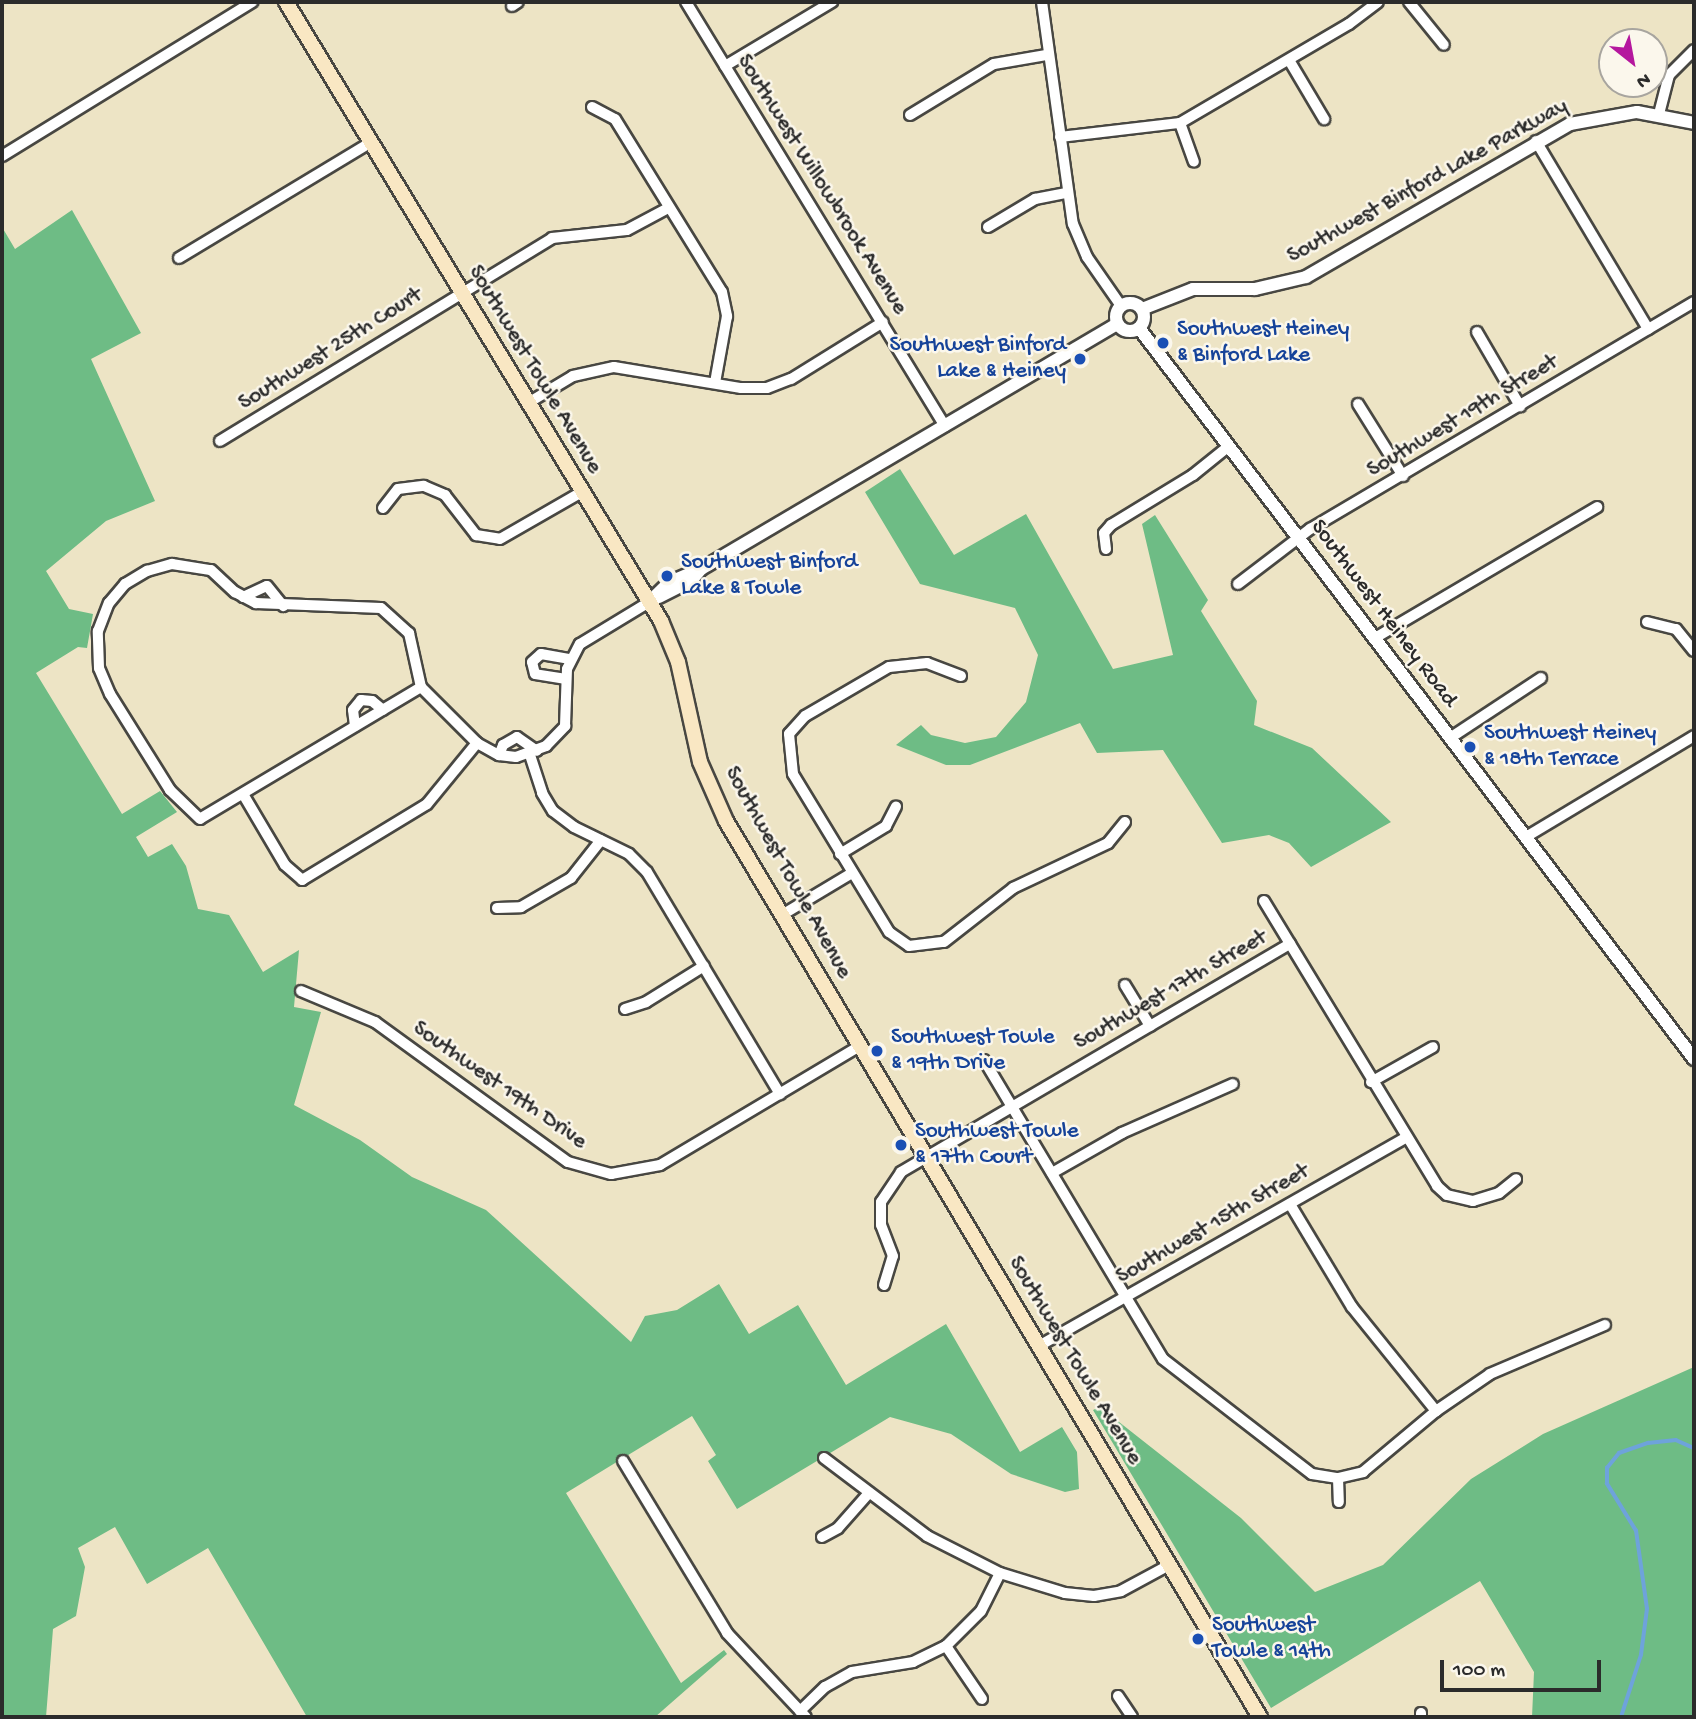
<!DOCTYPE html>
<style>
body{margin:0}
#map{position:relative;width:1696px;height:1719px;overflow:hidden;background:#ede4c5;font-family:"Gochi Hand",sans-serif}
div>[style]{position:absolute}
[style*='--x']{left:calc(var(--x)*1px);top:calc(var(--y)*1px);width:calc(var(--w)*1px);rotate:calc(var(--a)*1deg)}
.forest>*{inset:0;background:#6ebc85}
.stream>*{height:3.5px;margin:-1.75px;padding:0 1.75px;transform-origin:1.75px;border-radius:1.75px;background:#6ea3db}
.roads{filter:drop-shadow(2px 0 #484742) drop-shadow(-2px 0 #484742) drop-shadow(0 2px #484742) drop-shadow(0 -2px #484742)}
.minor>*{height:10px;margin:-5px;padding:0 5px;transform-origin:5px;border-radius:5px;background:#fff}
.tertiary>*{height:12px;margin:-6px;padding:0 6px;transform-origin:6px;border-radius:6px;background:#fff}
.tertiary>.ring{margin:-6px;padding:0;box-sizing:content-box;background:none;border:12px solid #fff;border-radius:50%}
.secondary>*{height:14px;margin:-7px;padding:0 7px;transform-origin:7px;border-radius:7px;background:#f9e7c3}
.dots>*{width:19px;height:19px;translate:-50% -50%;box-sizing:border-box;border:4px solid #fbf7ec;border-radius:50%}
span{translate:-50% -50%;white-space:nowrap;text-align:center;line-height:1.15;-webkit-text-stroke:5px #fbf7ec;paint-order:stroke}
.street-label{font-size:23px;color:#2b2b2b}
.transit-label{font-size:23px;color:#164399}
.left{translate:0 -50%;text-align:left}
.right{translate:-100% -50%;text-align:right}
.frame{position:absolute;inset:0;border:4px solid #2b2b2b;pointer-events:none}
.north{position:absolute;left:1598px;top:28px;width:70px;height:70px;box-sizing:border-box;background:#fbf7ec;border:2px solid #a8a59f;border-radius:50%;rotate:149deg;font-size:19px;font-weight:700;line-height:28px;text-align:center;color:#2b2b2b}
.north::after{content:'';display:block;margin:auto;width:24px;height:32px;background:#b5179e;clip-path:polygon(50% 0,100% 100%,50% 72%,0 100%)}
.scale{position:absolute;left:1440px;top:1660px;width:161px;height:32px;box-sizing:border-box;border:4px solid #2b2b2b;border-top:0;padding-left:9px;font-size:21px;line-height:24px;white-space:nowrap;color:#2b2b2b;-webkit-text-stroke:5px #fbf7ec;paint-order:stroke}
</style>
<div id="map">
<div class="forest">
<div style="clip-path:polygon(72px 210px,141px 333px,91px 359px,155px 501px,106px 521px,46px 571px,69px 609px,93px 614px,87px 648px,78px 647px,36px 673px,122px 814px,160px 791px,177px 812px,136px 837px,148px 857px,172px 844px,186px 866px,198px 909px,229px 915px,263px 972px,299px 950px,294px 1007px,321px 1012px,294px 1105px,360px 1140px,412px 1177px,486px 1210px,631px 1342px,645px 1316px,677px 1310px,719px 1284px,749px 1334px,798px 1305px,846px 1385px,946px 1324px,1020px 1452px,1062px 1427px,1077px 1452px,1079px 1489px,1065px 1492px,1011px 1474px,951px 1434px,890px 1417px,737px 1509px,708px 1461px,716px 1455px,692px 1416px,566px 1493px,681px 1683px,724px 1650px,727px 1654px,655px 1717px,307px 1717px,208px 1548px,147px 1584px,115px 1527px,78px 1548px,85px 1567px,76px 1616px,53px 1629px,46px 1717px,2px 1717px,2px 227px,15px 249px)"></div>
<div style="clip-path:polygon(900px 469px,954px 555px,1026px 514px,1113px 669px,1173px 655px,1142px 524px,1155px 515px,1208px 600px,1201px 611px,1257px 701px,1254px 725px,1312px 748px,1391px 822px,1311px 867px,1289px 843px,1269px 835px,1222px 843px,1163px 750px,1097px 753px,1080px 723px,970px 765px,946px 765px,896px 745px,921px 725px,931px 735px,965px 743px,996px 737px,1026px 702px,1038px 655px,1015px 608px,920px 584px,865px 492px)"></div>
<div style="clip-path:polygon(1694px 1367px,1694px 1717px,1532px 1717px,1534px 1672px,1480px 1581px,1271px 1708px,1093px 1410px,1100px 1407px,1241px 1518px,1315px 1592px,1383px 1565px,1471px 1479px,1543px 1434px)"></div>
</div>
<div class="stream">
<div style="--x:1621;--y:1717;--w:65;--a:-72.1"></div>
<div style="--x:1641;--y:1655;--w:46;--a:-82.6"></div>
<div style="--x:1647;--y:1609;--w:79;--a:-98"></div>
<div style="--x:1636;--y:1531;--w:55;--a:-121.7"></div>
<div style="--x:1607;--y:1484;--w:16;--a:-90"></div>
<div style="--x:1607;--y:1468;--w:19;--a:-51"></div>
<div style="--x:1619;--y:1453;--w:31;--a:-19"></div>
<div style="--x:1648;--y:1443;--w:28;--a:-6"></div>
<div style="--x:1676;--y:1440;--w:20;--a:24"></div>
</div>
<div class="roads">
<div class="minor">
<div style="--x:686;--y:2;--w:497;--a:58.6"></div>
<div style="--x:1042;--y:2;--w:224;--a:82.1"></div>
<div style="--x:1073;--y:224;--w:36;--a:67"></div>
<div style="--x:1087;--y:257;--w:60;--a:55.2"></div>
<div style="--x:1409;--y:2;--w:55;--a:50.9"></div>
<div style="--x:512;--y:6;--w:7;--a:-34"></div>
<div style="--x:1289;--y:60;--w:69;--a:59.3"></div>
<div style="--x:725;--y:66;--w:125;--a:-30.9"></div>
<div style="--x:592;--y:107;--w:26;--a:28"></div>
<div style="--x:615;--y:119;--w:203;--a:58.3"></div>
<div style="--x:722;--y:292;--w:25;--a:78"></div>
<div style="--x:727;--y:316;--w:68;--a:100.2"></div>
<div style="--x:1659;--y:114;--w:40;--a:-75.6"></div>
<div style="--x:1669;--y:75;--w:35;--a:-45"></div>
<div style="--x:910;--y:115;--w:98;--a:-31.3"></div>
<div style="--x:994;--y:64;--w:53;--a:-9.8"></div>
<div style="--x:1180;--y:123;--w:41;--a:70.3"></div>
<div style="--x:1060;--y:137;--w:121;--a:-6.7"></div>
<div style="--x:1180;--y:123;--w:196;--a:-30.4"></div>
<div style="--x:1349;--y:24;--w:36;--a:-37"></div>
<div style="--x:1536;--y:141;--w:219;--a:59.2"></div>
<div style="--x:2;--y:156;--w:294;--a:-31.6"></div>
<div style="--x:988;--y:227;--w:55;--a:-30.8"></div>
<div style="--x:1035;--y:199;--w:32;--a:-11"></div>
<div style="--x:179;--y:258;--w:224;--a:-31.1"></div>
<div style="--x:1477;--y:332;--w:86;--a:59.8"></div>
<div style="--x:528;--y:403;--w:52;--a:-31"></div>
<div style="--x:573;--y:376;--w:42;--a:-12.4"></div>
<div style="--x:614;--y:367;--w:129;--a:9.4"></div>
<div style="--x:741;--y:388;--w:26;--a:0"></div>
<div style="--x:767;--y:388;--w:26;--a:-21"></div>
<div style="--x:791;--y:379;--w:108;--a:-31.8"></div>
<div style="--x:1358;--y:404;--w:85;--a:58"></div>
<div style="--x:220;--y:441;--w:389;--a:-31.4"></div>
<div style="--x:552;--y:238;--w:75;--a:-6.1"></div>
<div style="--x:627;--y:230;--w:47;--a:-28.2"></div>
<div style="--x:383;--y:508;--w:24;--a:-52"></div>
<div style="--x:398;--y:489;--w:26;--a:-7"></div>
<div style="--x:424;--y:486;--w:23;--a:23"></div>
<div style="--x:445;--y:495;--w:51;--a:52.2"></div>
<div style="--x:476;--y:535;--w:24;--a:9"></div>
<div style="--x:500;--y:539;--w:92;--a:-29.9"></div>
<div style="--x:1106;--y:549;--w:16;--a:-97"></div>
<div style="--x:1104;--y:533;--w:11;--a:-49"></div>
<div style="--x:1111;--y:525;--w:96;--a:-31.4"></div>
<div style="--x:1193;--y:475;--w:46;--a:-38.9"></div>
<div style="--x:1238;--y:584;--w:91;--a:-37.4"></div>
<div style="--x:1310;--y:529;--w:446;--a:-30.6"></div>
<div style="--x:243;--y:597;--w:26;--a:-25"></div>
<div style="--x:267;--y:586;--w:26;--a:51"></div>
<div style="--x:1647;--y:622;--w:30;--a:14"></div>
<div style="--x:1676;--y:629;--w:28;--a:51"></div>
<div style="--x:1375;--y:638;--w:258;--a:-30.5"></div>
<div style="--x:961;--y:676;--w:36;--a:-159"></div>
<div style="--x:927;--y:663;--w:38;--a:174"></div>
<div style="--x:889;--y:667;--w:97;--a:149.7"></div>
<div style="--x:805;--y:716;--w:24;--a:132"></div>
<div style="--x:789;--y:734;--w:40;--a:84.3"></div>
<div style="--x:793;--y:774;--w:185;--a:58.7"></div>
<div style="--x:889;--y:932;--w:24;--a:35"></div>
<div style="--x:909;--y:946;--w:35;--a:-7"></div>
<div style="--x:944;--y:942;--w:88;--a:-38"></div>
<div style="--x:1013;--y:888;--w:105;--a:-25.3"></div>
<div style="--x:1108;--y:843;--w:27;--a:-51"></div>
<div style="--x:566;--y:679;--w:31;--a:-171"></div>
<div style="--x:535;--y:674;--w:12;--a:-104"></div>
<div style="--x:532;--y:662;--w:12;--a:-42"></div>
<div style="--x:541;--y:654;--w:28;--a:10"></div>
<div style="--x:421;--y:687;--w:257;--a:149.2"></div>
<div style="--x:200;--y:819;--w:42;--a:-136"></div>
<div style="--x:170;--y:790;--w:113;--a:-122"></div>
<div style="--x:110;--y:694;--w:28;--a:-113"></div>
<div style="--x:99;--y:668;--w:37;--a:-92"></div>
<div style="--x:98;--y:631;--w:30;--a:-69"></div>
<div style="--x:109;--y:603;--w:25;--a:-50"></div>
<div style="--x:125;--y:584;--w:26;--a:-31"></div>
<div style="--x:147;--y:571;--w:26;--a:-16"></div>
<div style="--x:172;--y:564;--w:39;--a:9"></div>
<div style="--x:211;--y:570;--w:33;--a:43"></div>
<div style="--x:235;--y:592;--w:24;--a:28"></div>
<div style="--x:256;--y:603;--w:125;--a:2.3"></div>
<div style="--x:381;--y:608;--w:38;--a:42"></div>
<div style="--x:409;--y:633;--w:55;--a:77.5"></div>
<div style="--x:421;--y:687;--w:79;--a:45"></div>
<div style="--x:477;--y:743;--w:25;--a:29"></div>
<div style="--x:499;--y:755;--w:17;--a:7"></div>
<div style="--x:516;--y:757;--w:32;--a:-20"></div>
<div style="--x:546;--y:746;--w:28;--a:-46"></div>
<div style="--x:565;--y:726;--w:57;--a:-88"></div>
<div style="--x:567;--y:669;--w:28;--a:-63"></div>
<div style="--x:580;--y:644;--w:81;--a:-31.3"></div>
<div style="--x:355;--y:726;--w:16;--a:-97"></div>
<div style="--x:353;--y:710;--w:13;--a:-51"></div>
<div style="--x:361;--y:700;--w:11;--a:5"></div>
<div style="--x:372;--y:701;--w:14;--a:39"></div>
<div style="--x:1450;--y:738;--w:109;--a:-33.4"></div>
<div style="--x:499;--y:755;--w:11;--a:-68"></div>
<div style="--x:503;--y:745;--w:16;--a:-30"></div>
<div style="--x:517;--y:737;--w:24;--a:35"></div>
<div style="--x:530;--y:755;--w:40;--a:72"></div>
<div style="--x:542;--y:793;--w:21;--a:59"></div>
<div style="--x:553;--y:811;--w:26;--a:37"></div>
<div style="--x:574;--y:827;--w:61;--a:26.1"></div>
<div style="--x:629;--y:854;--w:25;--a:45"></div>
<div style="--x:647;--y:872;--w:259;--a:59.1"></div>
<div style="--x:243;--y:794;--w:82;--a:59.4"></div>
<div style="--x:285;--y:865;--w:23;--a:41"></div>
<div style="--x:302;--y:880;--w:146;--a:-31.3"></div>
<div style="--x:427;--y:804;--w:79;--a:-50.7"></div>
<div style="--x:1526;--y:837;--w:196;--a:-31"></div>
<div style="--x:840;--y:854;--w:54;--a:-31.3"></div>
<div style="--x:886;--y:826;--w:22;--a:-63"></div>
<div style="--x:1264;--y:901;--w:333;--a:58.7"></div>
<div style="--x:1437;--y:1186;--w:13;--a:42"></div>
<div style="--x:1447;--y:1195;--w:27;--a:13"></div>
<div style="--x:1473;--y:1201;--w:27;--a:-17"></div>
<div style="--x:1499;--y:1193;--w:22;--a:-39"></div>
<div style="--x:497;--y:908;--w:24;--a:-2"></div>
<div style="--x:521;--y:907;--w:58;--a:-30.1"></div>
<div style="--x:571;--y:878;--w:48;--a:-51.7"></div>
<div style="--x:782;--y:915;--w:82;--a:-31"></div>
<div style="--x:1125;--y:985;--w:48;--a:58.6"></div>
<div style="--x:301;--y:991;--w:80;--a:22.7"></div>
<div style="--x:375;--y:1022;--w:238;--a:36"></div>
<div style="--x:568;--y:1162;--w:45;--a:15.6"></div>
<div style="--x:611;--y:1174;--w:50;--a:-10.4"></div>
<div style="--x:660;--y:1165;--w:233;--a:-30.8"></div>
<div style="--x:625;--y:1009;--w:22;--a:-18"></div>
<div style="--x:646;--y:1002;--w:68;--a:-31.8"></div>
<div style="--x:984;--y:1060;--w:348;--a:59.1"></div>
<div style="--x:1163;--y:1359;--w:188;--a:37.7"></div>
<div style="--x:1312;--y:1474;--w:26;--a:9"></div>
<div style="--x:1338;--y:1478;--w:26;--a:-13"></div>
<div style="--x:1363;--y:1472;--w:95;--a:-39.9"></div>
<div style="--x:1436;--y:1411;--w:65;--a:-34.4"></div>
<div style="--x:1490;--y:1374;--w:125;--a:-23.1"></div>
<div style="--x:1371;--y:1082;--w:71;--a:-29.4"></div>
<div style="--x:1052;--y:1173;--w:81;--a:-29.7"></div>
<div style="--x:1122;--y:1133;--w:121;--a:-23.8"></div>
<div style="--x:1290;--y:1204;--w:120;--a:59"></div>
<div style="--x:1352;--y:1307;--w:134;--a:51.1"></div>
<div style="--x:884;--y:1285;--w:30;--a:-73"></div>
<div style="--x:893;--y:1256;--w:33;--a:-111"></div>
<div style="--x:881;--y:1225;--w:23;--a:-90"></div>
<div style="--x:881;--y:1202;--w:36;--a:-56"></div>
<div style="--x:901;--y:1172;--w:451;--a:-30.4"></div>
<div style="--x:1039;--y:1346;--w:421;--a:-29.6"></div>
<div style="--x:824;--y:1458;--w:129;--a:37.1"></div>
<div style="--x:927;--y:1536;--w:82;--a:26.9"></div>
<div style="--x:1000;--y:1573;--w:68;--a:17.1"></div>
<div style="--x:1065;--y:1593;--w:29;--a:6"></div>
<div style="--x:1094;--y:1596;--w:27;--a:-10"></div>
<div style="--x:1121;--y:1591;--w:55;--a:-28.4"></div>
<div style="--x:623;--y:1461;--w:201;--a:58.8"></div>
<div style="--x:727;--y:1633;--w:115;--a:46.8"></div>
<div style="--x:1338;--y:1478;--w:24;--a:88"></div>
<div style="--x:822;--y:1537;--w:18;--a:-29"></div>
<div style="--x:838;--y:1528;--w:47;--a:-48.5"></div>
<div style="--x:946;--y:1646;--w:64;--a:55.8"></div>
<div style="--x:1118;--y:1696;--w:25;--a:56"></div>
<div style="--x:800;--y:1711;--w:35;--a:-44"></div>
<div style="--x:825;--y:1687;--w:31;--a:-29"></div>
<div style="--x:852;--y:1672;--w:62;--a:-9.3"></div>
<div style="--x:913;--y:1662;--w:37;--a:-26"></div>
<div style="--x:946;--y:1646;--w:49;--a:-45"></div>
<div style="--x:981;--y:1611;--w:42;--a:-63.4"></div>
<div style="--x:1421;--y:1713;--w:4;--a:90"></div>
</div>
<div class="tertiary">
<div class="ring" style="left:1116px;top:303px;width:16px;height:16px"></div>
<div style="--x:1142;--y:309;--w:55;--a:-21.4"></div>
<div style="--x:1193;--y:289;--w:62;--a:0"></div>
<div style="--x:1255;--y:289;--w:52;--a:-13.2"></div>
<div style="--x:1306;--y:277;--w:305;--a:-30.1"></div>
<div style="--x:1570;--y:124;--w:68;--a:-10.2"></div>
<div style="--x:1637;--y:112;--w:58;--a:10.9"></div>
<div style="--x:1139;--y:328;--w:918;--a:52.79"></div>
<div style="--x:659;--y:597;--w:36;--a:-27"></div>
<div style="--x:691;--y:581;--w:16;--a:-50"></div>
<div style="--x:649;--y:602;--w:29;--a:-44"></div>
<div style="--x:670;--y:582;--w:34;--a:-23"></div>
<div style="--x:701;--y:569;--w:483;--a:-30.5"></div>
</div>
<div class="secondary">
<div style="--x:286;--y:2;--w:724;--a:58.79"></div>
<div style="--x:661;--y:621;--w:44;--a:67.5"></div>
<div style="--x:678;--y:662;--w:102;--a:77.6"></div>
<div style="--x:700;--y:762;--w:64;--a:66.2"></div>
<div style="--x:726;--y:821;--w:1043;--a:59.21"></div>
</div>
</div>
<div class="dots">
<div style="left:1163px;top:343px;background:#1a4fb4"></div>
<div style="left:1080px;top:359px;background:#1a4fb4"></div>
<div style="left:667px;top:576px;background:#1a4fb4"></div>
<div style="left:1470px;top:747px;background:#1a4fb4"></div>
<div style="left:877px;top:1051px;background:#1a4fb4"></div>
<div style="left:901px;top:1145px;background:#1a4fb4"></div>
<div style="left:1198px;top:1639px;background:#1a4fb4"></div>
</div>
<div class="street-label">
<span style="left:1428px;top:182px;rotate:-29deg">Southwest Binford Lake Parkway</span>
<span style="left:821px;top:185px;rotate:58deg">Southwest Willowbrook Avenue</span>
<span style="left:331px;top:350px;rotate:-32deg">Southwest 25th Court</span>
<span style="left:534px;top:370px;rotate:59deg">Southwest Towle Avenue</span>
<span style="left:1463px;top:417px;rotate:-31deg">Southwest 19th Street</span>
<span style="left:1383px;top:614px;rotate:53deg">Southwest Heiney Road</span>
<span style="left:787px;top:873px;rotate:61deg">Southwest Towle Avenue</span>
<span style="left:1171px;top:991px;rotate:-30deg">Southwest 17th Street</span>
<span style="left:499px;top:1086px;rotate:35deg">Southwest 19th Drive</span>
<span style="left:1213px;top:1225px;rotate:-30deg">Southwest 15th Street</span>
<span style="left:1074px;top:1361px;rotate:59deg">Southwest Towle Avenue</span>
</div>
<div class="transit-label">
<span class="left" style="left:1177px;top:343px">Southwest Heiney<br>&amp; Binford Lake</span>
<span class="right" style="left:1066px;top:359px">Southwest Binford<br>Lake &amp; Heiney</span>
<span class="left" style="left:681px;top:576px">Southwest Binford<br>Lake &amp; Towle</span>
<span class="left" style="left:1484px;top:747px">Southwest Heiney<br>&amp; 18th Terrace</span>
<span class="left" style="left:891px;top:1051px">Southwest Towle<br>&amp; 19th Drive</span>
<span class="left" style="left:915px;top:1145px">Southwest Towle<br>&amp; 17th Court</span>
<span class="left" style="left:1212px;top:1639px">Southwest<br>Towle &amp; 14th</span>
</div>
<div class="frame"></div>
<div class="north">N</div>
<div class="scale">100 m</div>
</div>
